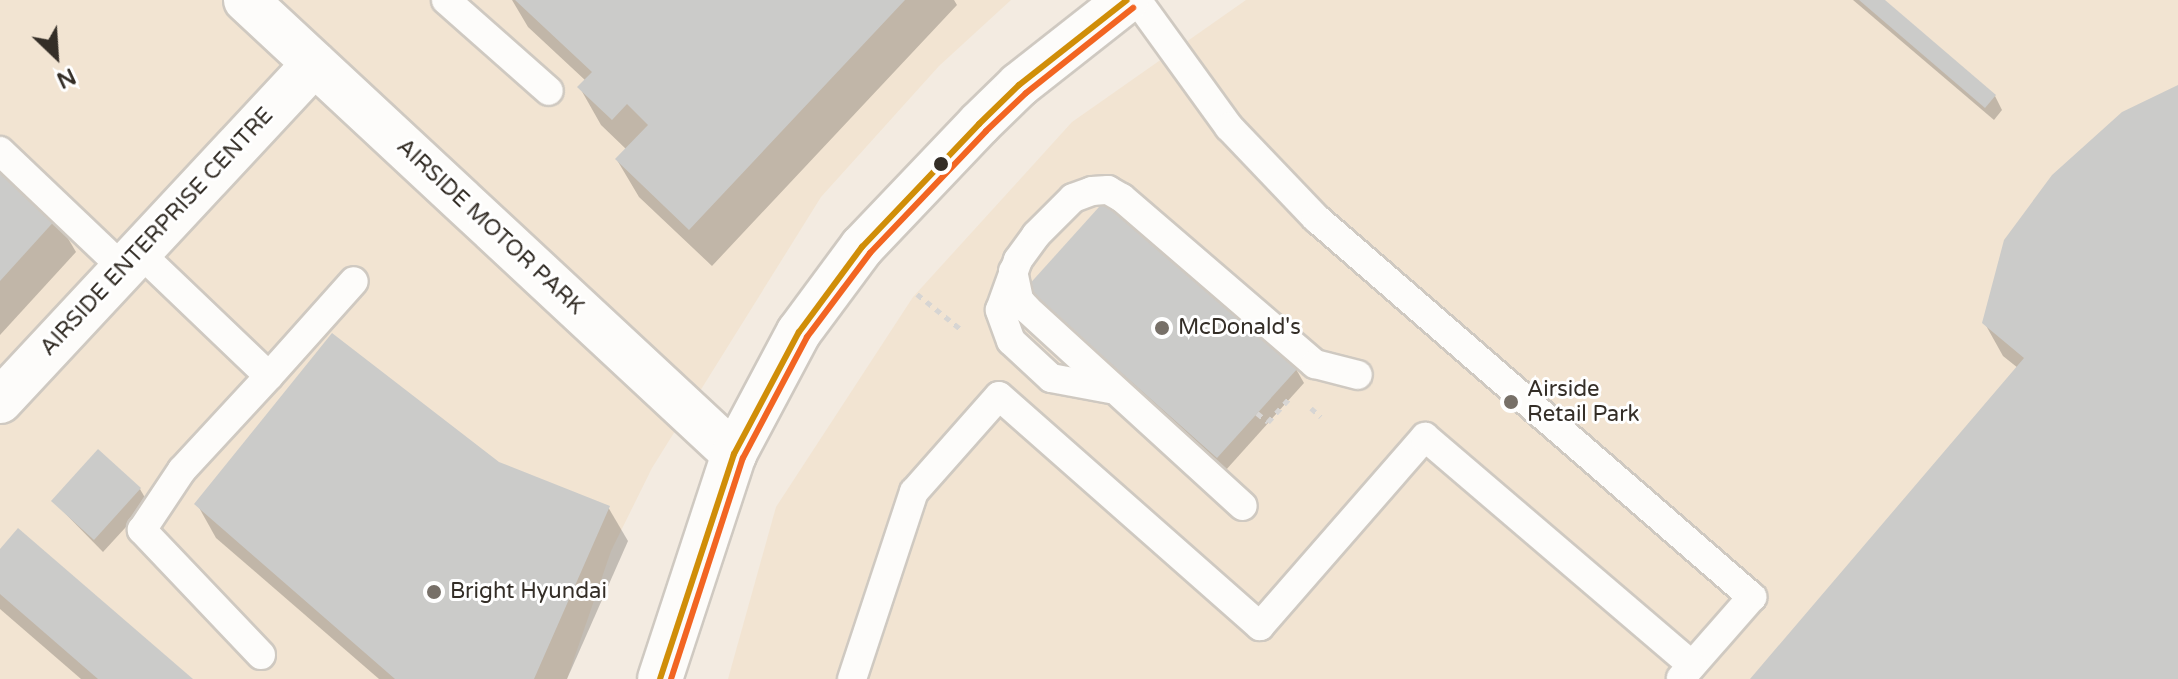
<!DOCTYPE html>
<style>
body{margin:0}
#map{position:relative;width:2178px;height:679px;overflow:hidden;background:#f3ebe1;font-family:"Varela Round",sans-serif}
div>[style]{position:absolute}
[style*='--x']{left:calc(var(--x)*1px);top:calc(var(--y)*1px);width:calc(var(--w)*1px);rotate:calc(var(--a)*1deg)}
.built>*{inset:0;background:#f2e4d2}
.shadow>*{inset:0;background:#0003}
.building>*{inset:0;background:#cbcbc9}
.path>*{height:5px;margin-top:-2.5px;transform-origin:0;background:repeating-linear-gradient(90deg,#d7d5d3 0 6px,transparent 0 12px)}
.roads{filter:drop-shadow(2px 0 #cfc9c1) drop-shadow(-2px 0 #cfc9c1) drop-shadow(0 2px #cfc9c1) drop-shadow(0 -2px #cfc9c1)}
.service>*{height:28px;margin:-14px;padding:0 14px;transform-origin:14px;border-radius:14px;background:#fdfcfa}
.minor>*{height:44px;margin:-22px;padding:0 22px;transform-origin:22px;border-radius:22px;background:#fdfcfa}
.tertiary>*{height:44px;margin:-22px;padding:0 22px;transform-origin:22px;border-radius:22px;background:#fdfcfa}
.bus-1>*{height:6px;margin:-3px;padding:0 3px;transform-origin:3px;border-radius:3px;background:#d08e08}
.bus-2>*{height:6px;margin:-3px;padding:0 3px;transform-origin:3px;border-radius:3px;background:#f26522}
.dots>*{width:22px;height:22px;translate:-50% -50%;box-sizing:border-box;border:4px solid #fff;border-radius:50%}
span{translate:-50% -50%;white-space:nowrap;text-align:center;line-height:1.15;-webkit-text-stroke:6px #fff;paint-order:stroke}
.street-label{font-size:22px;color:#342e27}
.poi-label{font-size:22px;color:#342e27}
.left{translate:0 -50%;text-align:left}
.north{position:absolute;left:16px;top:16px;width:80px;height:80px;-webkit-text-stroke:6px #fff;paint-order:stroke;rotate:155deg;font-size:22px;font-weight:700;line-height:32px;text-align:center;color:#342e27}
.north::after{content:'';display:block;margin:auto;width:28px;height:36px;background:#342e27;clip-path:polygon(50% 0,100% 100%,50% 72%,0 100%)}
</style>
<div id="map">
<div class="built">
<div style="clip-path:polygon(0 0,1011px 0,939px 66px,821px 197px,652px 468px,611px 551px,567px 679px,0 679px)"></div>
<div style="clip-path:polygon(1246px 0,2178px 0,2178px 679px,728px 679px,776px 507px,913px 297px,1072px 122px)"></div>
</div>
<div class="shadow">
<div style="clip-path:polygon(512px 0,954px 0,957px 5px,712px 266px,639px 197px,617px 160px,627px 150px,601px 125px,580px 88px,586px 81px,528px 27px)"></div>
<div style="clip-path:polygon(1853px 0,1882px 0,1995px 96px,2002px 110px,1994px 120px)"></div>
<div style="clip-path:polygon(2178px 88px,2178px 679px,1754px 679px,2018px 368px,2003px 356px,1984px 322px)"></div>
<div style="clip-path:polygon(0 167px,56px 218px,76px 252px,0 335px)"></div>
<div style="clip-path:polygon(1029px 288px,1296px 369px,1304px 383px,1225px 471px,1037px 302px)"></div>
<div style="clip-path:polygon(498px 464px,608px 507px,628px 541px,567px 679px,379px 679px,216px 538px,197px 504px)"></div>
<div style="clip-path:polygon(140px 489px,148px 503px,103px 552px,53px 501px)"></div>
<div style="clip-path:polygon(0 552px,190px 679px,81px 679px,0 609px)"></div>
</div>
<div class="building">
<div style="clip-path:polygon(515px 0,905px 0,689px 230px,615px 159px,648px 125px,627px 104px,612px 120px,577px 87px,592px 72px)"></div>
<div style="clip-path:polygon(1859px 0,1885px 0,1996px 95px,1985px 108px)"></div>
<div style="clip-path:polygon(2178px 85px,2178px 679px,1750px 679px,2024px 358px,1982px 323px,2004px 240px,2052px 175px,2122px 112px)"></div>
<div style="clip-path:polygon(0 164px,58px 217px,0 281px)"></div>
<div style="clip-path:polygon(1108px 197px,1298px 368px,1217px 458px,1026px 288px)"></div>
<div style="clip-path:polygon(332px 333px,499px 462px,610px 506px,534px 679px,395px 679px,194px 504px)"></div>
<div style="clip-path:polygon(98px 449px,141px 488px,94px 540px,51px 501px)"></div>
<div style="clip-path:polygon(18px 528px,193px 679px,98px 679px,0 594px,0 549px)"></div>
</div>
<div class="path">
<div style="--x:917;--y:294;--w:59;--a:38.8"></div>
<div style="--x:1311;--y:408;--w:13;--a:42"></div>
<div style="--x:1257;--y:413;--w:14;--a:39"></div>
<div style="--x:1268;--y:422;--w:36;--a:-48"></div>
</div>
<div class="roads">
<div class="service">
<div style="--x:446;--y:0;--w:137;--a:41.5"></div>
<div style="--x:1137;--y:0;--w:157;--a:54.1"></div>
<div style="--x:1229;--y:127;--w:126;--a:46.3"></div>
<div style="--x:1316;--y:218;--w:578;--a:41"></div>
<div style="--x:1752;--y:597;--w:108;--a:131.2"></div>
<div style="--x:0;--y:151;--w:170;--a:43.6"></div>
<div style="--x:138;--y:251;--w:181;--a:43.7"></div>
<div style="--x:269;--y:376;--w:127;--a:-48.2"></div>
<div style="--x:1013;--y:271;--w:30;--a:78"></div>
<div style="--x:1019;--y:300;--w:12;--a:48"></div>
<div style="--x:1027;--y:309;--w:292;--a:42.4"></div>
<div style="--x:1110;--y:389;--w:60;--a:-169.4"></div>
<div style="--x:1051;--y:378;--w:54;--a:-137.2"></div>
<div style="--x:1011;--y:341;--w:33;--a:-110"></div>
<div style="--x:1000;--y:310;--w:53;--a:-70.2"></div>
<div style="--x:1018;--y:260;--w:31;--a:-54"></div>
<div style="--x:1036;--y:235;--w:52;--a:-45"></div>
<div style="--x:1073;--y:198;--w:20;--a:-20"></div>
<div style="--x:1092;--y:191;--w:16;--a:-4"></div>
<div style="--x:1108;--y:190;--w:16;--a:30"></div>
<div style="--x:1122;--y:198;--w:255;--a:40.7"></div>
<div style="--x:1315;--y:364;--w:44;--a:14.3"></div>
<div style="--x:261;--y:655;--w:173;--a:-133.6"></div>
<div style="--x:142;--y:530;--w:72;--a:-56.3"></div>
<div style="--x:182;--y:470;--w:128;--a:-47.2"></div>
<div style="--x:852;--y:679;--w:197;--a:-71.7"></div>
<div style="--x:914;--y:492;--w:128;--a:-48.5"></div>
<div style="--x:999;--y:396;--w:348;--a:41.4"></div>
<div style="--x:1260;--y:626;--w:251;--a:-48.9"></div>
<div style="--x:1425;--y:437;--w:351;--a:40.5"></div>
</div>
<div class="minor">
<div style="--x:246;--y:0;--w:667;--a:42.93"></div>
<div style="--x:0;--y:401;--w:461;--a:-47"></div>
</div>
<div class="tertiary">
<div style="--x:660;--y:679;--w:237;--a:-71.8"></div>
<div style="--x:734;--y:454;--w:138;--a:-62"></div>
<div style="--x:799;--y:332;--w:106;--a:-53.5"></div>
<div style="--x:862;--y:247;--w:170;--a:-46.4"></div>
<div style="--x:979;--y:124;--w:56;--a:-44.3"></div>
<div style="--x:1019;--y:85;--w:137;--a:-38.2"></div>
</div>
</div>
<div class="bus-1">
<div style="--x:660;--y:679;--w:237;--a:-71.8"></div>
<div style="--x:734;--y:454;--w:138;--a:-62"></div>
<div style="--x:799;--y:332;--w:106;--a:-53.5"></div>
<div style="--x:862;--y:247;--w:170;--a:-46.4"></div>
<div style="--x:979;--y:124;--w:56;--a:-44.3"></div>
<div style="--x:1019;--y:85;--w:137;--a:-38.2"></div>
</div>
<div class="bus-2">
<div style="--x:671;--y:679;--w:232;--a:-72"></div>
<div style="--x:743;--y:458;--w:137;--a:-62.1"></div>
<div style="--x:807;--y:337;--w:105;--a:-53.1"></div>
<div style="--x:870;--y:253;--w:168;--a:-46.4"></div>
<div style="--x:986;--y:131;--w:55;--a:-43.5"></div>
<div style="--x:1026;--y:93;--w:137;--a:-38.5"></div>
</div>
<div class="dots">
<div style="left:941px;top:164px;background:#342e27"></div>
<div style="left:1162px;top:328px;background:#777068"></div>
<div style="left:1511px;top:402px;background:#777068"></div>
<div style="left:434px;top:592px;background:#777068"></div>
</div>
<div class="street-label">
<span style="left:490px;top:227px;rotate:43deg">AIRSIDE MOTOR PARK</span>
<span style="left:157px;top:232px;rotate:-47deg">AIRSIDE ENTERPRISE CENTRE</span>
</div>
<div class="poi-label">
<span class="left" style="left:1178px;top:328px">McDonald's</span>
<span class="left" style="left:1527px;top:402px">Airside<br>Retail Park</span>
<span class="left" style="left:450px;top:592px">Bright Hyundai</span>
</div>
<div class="north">N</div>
</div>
